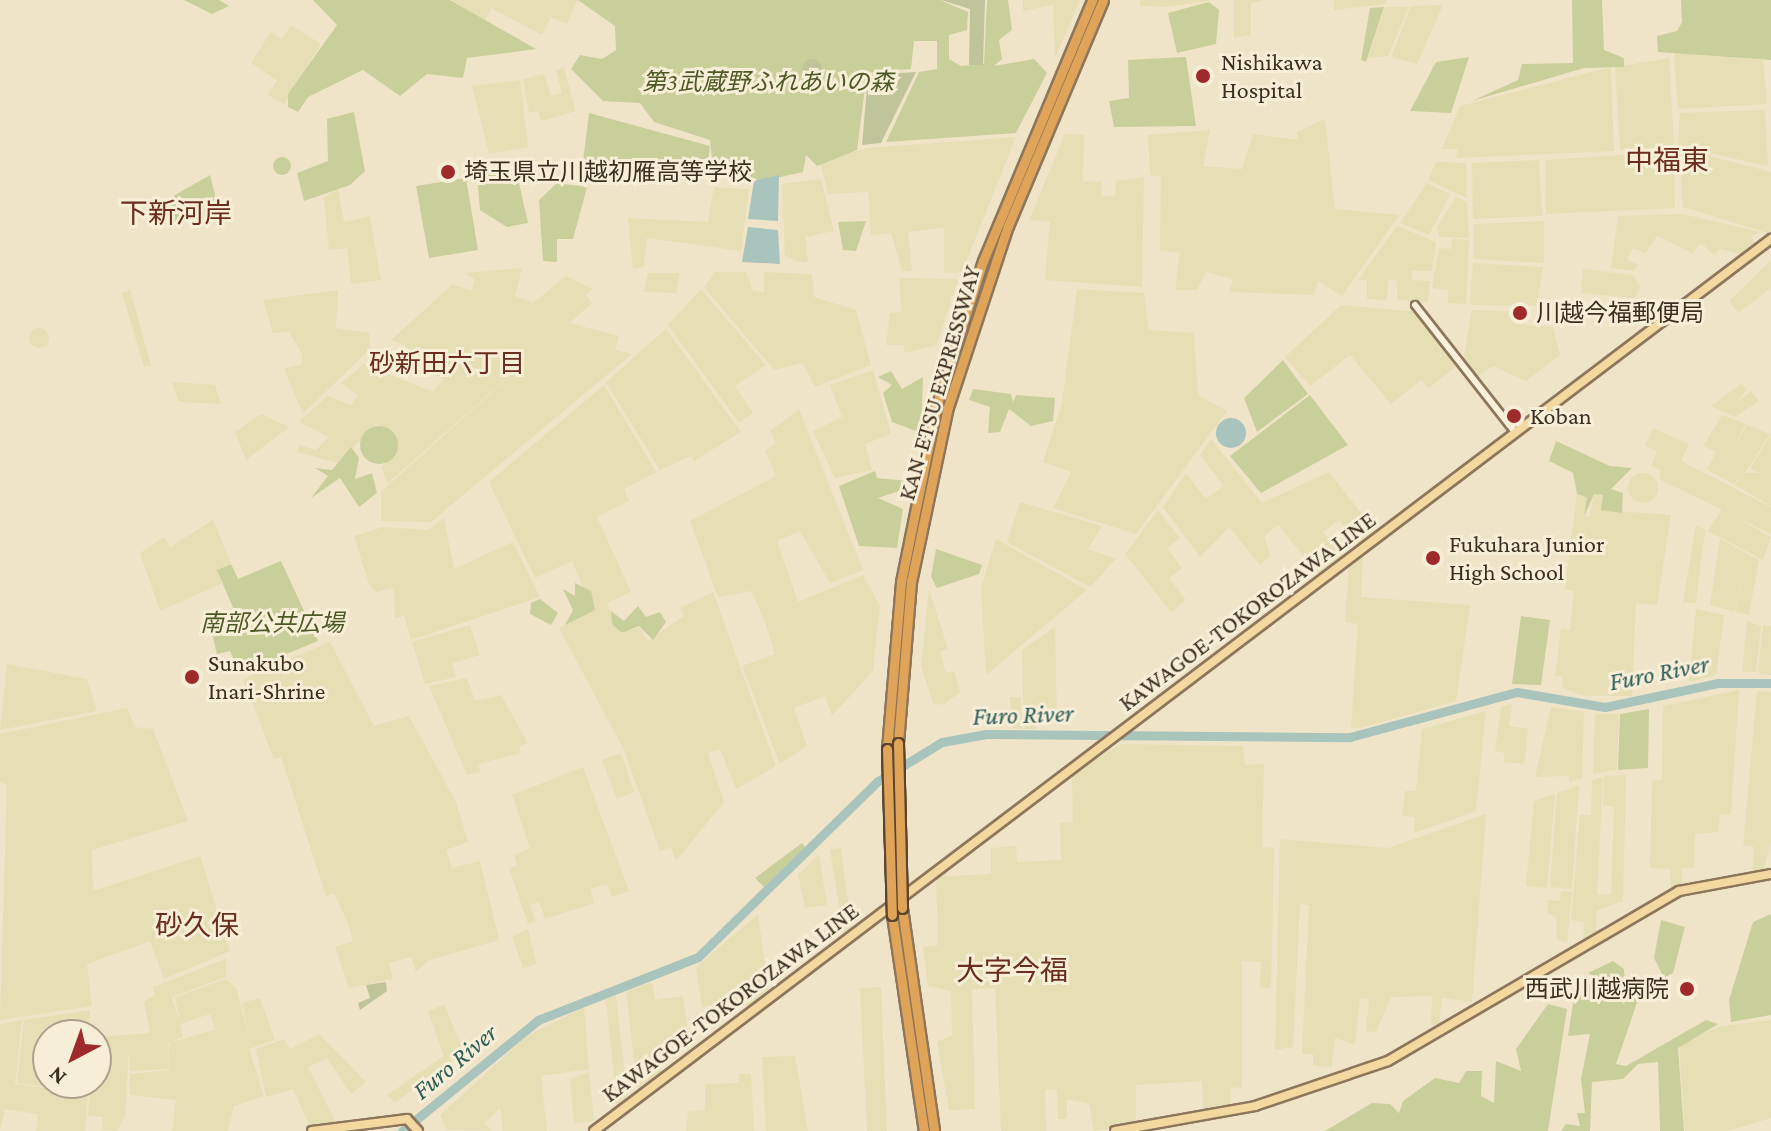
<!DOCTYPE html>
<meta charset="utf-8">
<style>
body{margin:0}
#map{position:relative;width:1771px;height:1131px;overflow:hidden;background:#f0e4c8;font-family:"Crimson Pro","Noto Sans JP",serif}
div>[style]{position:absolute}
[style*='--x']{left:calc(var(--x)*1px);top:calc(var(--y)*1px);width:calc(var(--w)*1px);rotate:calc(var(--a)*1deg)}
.farmland>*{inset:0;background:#e6deb5}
.round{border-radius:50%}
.green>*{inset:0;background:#c9cf9b}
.cemetery>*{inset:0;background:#bfc49a}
.water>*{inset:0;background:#a9c4bc}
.river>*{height:9px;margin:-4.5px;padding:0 4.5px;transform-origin:4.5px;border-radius:4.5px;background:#a9c4bc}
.roads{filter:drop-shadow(2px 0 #8d765c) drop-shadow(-2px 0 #8d765c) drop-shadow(0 2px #8d765c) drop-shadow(0 -2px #8d765c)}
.minor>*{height:6px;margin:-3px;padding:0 3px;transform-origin:3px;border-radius:3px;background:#faf1dc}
.major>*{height:8px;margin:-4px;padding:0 4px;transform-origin:4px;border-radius:4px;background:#f3d9a0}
.highway>*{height:9px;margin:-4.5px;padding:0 4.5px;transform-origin:4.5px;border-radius:4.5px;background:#e0a458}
.bridges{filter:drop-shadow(2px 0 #5b4430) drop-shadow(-2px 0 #5b4430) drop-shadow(0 2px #5b4430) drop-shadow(0 -2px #5b4430)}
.highway-bridge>*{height:9px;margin:-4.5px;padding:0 4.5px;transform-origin:4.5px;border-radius:4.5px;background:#e0a458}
.dots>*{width:22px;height:22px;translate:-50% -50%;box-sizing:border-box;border:4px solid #f7eed8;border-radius:50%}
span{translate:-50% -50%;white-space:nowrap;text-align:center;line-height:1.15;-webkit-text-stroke:6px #f7eed8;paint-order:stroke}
.poi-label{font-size:24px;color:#3d2e20}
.left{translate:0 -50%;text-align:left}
.right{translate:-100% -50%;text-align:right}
.park-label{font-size:24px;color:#4d5a26;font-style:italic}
.street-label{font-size:24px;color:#3d2e20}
.neighbourhood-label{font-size:26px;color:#6b2e1e}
.water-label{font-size:26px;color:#2f5d5a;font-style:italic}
.quarter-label{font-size:28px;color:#6b2e1e}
.north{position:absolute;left:32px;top:1019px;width:80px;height:80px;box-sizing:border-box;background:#f7eed8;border:2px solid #ada18e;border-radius:50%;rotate:221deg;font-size:22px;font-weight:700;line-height:32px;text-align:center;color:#3d2e20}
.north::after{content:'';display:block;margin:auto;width:28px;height:36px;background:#9e2a2b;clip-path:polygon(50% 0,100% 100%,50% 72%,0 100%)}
</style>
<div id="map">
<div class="farmland">
<div style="clip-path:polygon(452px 0,577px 0,567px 24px,551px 17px,542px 35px,491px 8px,485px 21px)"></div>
<div style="clip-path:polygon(1023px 0,1080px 0,1055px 58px,1053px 5px,1023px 11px)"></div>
<div style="clip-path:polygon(1140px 0,1213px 0,1167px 7px,1140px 6px)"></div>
<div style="clip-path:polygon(1234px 0,1263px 0,1251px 4px,1251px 35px,1234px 38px)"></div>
<div style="clip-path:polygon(1334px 0,1386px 0,1386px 4px,1334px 10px)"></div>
<div style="clip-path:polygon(1443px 5px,1417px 64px,1391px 57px,1411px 6px)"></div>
<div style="clip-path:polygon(1385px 7px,1409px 7px,1388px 56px,1368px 58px)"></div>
<div style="clip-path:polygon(291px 25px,321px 44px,284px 104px,268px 95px,277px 80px,251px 63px,271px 32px,282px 39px)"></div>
<div style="clip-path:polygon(1674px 53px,1763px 60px,1767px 104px,1678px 109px)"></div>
<div style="clip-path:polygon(1669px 58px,1674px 147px,1620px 150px,1615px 67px)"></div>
<div style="clip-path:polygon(1611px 67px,1614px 151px,1456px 158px,1458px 149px,1442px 149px,1460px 106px)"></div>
<div style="clip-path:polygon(564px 68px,576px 111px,541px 121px,538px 111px,529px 113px,523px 79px,544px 74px,551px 96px,562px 93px,556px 70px)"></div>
<div style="clip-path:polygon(520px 80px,528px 147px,489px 154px,472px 86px)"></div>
<div style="clip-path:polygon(1765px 110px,1768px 166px,1678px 146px,1680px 113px)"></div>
<div style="clip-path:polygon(1325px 119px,1335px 209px,1399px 215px,1342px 296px,1318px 281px,1314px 295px,1229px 292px,1233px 279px,1206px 272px,1197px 290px,1175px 290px,1180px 253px,1160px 250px,1161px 177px,1150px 175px,1148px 135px,1210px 130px,1203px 166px,1242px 169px,1253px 134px,1298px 140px,1297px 132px)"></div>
<div style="clip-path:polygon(1065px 134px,1084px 135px,1083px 181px,1102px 182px,1101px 196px,1115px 196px,1116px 181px,1144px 177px,1142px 287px,1045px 280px,1050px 222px,1029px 220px)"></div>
<div style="clip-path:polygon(1016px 137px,962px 272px,944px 273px,944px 228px,908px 232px,912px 271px,902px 271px,891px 233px,871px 235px,868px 192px,828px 194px,820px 161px,867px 148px)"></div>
<div style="clip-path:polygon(1689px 151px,1771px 172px,1771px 234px,1683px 207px,1679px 152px)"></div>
<div style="clip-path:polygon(1666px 152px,1674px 160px,1675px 208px,1546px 214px,1546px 160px)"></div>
<div style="clip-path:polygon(1539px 160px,1542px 216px,1473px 219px,1472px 163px)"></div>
<div style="clip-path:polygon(1436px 162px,1466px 163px,1467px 198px,1428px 180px)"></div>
<div style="clip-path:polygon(821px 179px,834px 231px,805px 237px,808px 262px,799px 262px,785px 256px,782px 184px)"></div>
<div style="clip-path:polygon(1427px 183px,1450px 194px,1429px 235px,1400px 223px)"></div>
<div style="clip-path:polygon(714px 187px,749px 189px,741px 251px,647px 238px,644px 267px,633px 268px,628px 218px,708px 222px)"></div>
<div style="clip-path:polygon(338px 189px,344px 222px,370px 216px,381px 280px,351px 284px,347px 248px,329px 250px,324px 198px)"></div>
<div style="clip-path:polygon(1456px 197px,1467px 202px,1469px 238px,1439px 237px,1437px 227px)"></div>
<div style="clip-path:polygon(1682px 214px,1760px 232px,1751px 236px,1756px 245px,1743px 255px,1720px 249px,1714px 255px,1701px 243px,1692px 253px,1657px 236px,1645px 253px,1633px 248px,1627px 259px,1638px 265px,1634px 271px,1611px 268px,1618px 216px)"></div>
<div style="clip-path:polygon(1544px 221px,1544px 263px,1474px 259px,1474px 224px)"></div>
<div style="clip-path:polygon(1397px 226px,1436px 242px,1432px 271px,1412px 271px,1412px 280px,1430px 281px,1428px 302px,1397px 300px,1397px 281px,1388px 279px,1387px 300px,1367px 299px,1367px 280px,1358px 280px)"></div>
<div style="clip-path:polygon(1452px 239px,1469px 240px,1466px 304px,1448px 303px,1448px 290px,1432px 288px,1439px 248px,1451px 249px)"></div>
<div style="clip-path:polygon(1771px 260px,1771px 288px,1738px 313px,1729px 301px)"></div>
<div style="clip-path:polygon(1473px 263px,1543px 267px,1537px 306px,1470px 305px)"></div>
<div style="clip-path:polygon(522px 268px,515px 296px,533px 303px,566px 276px,593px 289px,586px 295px,592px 303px,388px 483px,381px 467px,396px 453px,391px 430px,376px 424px,338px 463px,297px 452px,299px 445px,316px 450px,329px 437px,299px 422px,327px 396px,352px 405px,358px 395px,341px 383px,364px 364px,433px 392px,444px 379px,399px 360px,405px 345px,391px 340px,453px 284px,471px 291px,475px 280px,465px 273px)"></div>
<div style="clip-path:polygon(1583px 269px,1632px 275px,1641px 286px,1635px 298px,1581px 293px)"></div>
<div style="clip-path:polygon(715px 272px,746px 272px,753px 291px,764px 292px,764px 272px,812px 274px,814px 297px,856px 310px,871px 365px,815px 387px,803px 363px,774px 370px,704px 287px)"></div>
<div style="clip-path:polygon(648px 273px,680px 273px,676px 293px,644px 292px)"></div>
<div style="clip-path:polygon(899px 278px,958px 279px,937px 345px,905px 353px,903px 345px,886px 345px,890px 313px,901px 312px)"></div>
<div style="clip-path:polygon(701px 289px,766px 365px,735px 386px,753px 413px,739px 423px,668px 325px)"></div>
<div style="clip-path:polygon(1077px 289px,1144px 293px,1149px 330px,1194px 333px,1198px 395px,1227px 411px,1136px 534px,1053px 508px,1071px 472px,1043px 462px,1062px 403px)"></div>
<div style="clip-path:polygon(130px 290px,151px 365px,144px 367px,122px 293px)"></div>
<div style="clip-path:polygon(338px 290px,336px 328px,369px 333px,370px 349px,303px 414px,284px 369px,302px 364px,302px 354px,289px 332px,273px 333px,263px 300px)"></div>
<div style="clip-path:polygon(1341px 305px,1417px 312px,1458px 365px,1429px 388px,1421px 380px,1391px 404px,1350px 355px,1310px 386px,1285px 357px)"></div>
<div style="clip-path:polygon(1472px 310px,1526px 312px,1525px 325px,1553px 327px,1560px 355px,1526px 381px,1493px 366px,1476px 378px,1463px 361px)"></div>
<div style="clip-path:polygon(569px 323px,619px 336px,615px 350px,632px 354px,431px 522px,381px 521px,381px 492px)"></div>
<div class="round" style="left:29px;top:328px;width:20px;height:20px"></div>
<div style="clip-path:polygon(666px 329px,741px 432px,694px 461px,691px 456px,660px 470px,606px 382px)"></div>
<div style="clip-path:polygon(873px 370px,891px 434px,865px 444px,872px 470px,835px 478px,813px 431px,842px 417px,830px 385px)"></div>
<div style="clip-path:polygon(172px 382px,215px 385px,221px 404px,179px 402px)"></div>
<div style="clip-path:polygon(1741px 384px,1747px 389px,1737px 402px,1751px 391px,1759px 401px,1735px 417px,1711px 406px)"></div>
<div style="clip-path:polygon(604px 385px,656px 472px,624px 489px,629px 501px,597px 517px,631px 592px,607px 603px,621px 634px,639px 627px,648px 641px,684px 616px,680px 608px,713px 592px,776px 766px,736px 789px,720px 749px,708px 753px,724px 802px,676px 861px,671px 847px,660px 851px,624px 750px,559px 628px,593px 610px,572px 561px,535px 578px,489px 482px)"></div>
<div style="clip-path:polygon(799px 409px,863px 570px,830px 583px,800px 531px,777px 541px,798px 602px,863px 575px,880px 606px,873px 671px,832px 716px,825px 696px,794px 708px,807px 746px,780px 764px,742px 666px,775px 654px,764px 619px,751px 591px,718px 597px,690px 521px,776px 476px,765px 451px,776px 443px,770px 431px)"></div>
<div style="clip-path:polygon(261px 414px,289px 427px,246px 460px,235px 432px)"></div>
<div style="clip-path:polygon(1722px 415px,1746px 424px,1727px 457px,1747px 425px,1770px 434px,1745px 473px,1759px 473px,1750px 468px,1771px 435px,1771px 506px,1735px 485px,1743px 475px,1734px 484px,1707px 470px,1716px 452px,1703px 446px)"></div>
<div style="clip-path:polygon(1653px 428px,1689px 444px,1681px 461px,1771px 507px,1771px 534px,1659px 479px,1661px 470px,1651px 466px,1657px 451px,1645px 446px)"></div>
<div style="clip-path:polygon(1211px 439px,1262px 503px,1329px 472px,1376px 532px,1359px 545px,1339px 520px,1323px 532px,1343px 556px,1319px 575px,1278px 525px,1264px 536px,1271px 556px,1260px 565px,1229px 527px,1200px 557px,1163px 507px,1186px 473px,1206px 499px,1224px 486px,1200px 455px)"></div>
<div class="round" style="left:1628px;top:473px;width:30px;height:30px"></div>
<div style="clip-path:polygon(1577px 494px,1587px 496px,1584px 516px,1590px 517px,1594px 494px,1603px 495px,1602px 510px,1671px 515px,1657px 605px,1636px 603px,1632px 696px,1585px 696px,1562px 688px,1563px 677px,1555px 676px,1561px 629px,1570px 630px,1574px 591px,1565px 589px)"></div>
<div style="clip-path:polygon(1020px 502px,1102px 526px,1088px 549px,1116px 559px,1090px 587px,1007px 542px)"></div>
<div style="clip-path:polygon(1722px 509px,1771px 537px,1763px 560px,1708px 531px)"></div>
<div style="clip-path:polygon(1158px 510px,1180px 538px,1167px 548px,1182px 568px,1169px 578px,1186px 600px,1171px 612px,1125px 554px)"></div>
<div style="clip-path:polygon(444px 518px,454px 569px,513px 542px,540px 597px,411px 640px,404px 616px,395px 618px,394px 588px,376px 592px,369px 584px,354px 536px,383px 527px,428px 530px)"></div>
<div style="clip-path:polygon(213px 520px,231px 563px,217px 570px,222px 583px,160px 611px,140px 553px,164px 537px,170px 547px)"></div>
<div style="clip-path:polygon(1696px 525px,1705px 530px,1696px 603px,1683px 603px)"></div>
<div style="clip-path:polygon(996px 539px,1087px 590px,986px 675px,981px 588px)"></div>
<div style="clip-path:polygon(1720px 539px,1759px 560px,1749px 615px,1736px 612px,1743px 574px,1735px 612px,1710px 605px)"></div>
<div style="clip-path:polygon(1363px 553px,1361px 597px,1470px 605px,1456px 701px,1360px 728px,1351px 728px,1358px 624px,1345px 622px,1349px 563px)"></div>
<div style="clip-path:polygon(929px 589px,948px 649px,940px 652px,946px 673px,954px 671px,960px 692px,943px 705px,933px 703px,921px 666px)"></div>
<div style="clip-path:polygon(1696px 609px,1724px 615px,1716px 675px,1689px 682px)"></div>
<div style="clip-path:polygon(1747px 621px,1761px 626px,1756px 672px,1742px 672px)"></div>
<div style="clip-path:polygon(470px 625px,480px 655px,452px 663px,456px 677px,425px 684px,412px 642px)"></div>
<div style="clip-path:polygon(1763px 625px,1771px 626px,1771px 675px,1758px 673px)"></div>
<div style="clip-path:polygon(1055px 627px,1057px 719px,1036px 719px,1036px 729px,1024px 729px,1022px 650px)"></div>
<div style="clip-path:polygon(330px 642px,374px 726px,409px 716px,456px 802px,468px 842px,446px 850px,452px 868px,480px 861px,499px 940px,429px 960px,416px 972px,411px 957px,389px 963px,393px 979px,349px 988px,335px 947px,353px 941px,348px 923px,334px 894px,326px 896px,281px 757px,274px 759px,243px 679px)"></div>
<div style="clip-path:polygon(7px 664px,87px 679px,97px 711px,0 730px)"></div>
<div style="clip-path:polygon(467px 678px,475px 701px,501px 695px,528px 743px,519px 746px,521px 753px,478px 764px,481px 772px,467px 775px,429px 686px)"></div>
<div style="clip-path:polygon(1739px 690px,1731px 815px,1720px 814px,1718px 832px,1695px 834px,1694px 868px,1682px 868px,1682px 886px,1671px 892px,1670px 869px,1650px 868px,1652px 781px,1662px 780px,1663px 706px)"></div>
<div style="clip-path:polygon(1757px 691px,1771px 692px,1771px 841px,1763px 873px,1752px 874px,1754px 847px,1743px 845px)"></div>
<div style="clip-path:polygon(1010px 697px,1021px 697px,1022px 729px,1011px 728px)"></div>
<div style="clip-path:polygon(1512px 704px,1509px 726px,1528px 729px,1524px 764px,1504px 762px,1504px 753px,1495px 751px,1501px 707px)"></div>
<div style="clip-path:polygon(1551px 707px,1584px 712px,1582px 778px,1569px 782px,1569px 776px,1535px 777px)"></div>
<div style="clip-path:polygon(127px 708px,135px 727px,153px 729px,188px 821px,92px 850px,93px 891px,200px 856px,230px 951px,164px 979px,150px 941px,87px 964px,92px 1006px,0 1020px,7px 785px,0 781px,0 734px)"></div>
<div style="clip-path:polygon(1486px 711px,1476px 811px,1414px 833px,1415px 817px,1402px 816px,1405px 791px,1416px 791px,1422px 729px)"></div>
<div style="clip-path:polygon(1595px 714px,1619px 714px,1617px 770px,1593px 774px)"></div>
<div style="clip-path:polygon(1121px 744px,1243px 746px,1245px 765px,1264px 764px,1262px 847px,1274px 848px,1271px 988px,1260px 987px,1261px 962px,1242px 961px,1242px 1087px,1231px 1088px,1230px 1109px,1203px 1114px,1202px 1081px,1136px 1085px,1136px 1125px,1094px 1131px,1089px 1104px,1067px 1099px,1067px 1119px,1058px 1119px,1057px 1090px,1045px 1089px,1046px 1131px,1001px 1131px,995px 988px,972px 989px,975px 1109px,949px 1110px,937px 1042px,952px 1035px,951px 991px,928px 986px,923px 947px,938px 945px,936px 876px,946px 869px,947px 876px,991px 874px,991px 848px,1016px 846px,1017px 862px,1061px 860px,1060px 823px,1073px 822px,1072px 773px)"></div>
<div style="clip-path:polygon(621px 753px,634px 792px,617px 799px,602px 760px)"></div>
<div style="clip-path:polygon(583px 767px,629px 891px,612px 897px,607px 884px,590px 889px,594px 903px,545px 919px,539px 902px,530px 905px,536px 922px,528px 924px,509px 868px,517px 866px,514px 855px,530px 848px,512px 795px)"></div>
<div style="clip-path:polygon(1626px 775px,1623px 901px,1597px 910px,1596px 937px,1583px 945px,1584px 922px,1571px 920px,1580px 815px,1591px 815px,1592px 780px,1603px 777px,1597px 895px,1611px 894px,1614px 807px,1603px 805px,1604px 776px)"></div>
<div style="clip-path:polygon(1579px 785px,1572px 889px,1550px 887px,1557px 793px)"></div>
<div style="clip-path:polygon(1555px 794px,1547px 888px,1526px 886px,1534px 801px)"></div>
<div style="clip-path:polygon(1486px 814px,1472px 1002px,1442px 998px,1439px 1026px,1431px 1025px,1432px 996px,1391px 997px,1376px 1032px,1366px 1031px,1369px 999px,1360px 998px,1355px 1045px,1335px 1038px,1332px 1067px,1313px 1066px,1313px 1054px,1302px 1054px,1309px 905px,1300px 904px,1293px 1047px,1275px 1050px,1280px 839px,1388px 848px)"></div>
<div style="clip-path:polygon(841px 848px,852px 930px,844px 937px,830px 850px)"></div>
<div style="clip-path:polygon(819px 854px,827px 905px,805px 908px,798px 875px)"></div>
<div style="clip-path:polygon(1561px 891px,1572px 892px,1567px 942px,1557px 940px,1556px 916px,1547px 914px,1548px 900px,1560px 901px)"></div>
<div style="clip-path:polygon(758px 914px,769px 993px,747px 1010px,746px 1000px,702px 1007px,696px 967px)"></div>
<div style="clip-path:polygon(528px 929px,537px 964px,523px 968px,512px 937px)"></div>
<div style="clip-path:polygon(226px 959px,226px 977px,174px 996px,172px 999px,180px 1022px,175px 997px,226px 979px,236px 988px,250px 1039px,242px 1003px,260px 998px,275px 1040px,249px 1049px,264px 1096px,234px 1106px,228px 1131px,172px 1131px,176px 1100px,130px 1095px,130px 1074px,170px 1070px,169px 1043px,224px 1027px,215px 1029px,210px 1014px,180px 1024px,183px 1037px,168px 1043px,169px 1069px,130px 1071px,129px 1049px,125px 1116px,117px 1131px,102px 1130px,103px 1117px,88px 1116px,96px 1037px,150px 1033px,144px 1002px,155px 994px,153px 987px)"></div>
<div style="clip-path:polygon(652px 982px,655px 1000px,683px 996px,688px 1033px,660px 1044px,662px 1074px,638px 1094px,626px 992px)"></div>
<div style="clip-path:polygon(881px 987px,887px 1131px,867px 1131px,860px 988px)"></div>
<div style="clip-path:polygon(616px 996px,628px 1101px,617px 1109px,606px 999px)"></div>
<div style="clip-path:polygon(444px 1004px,464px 1052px,395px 1103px,387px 1095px,444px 1056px,428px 1012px)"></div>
<div style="clip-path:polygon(584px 1007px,589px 1069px,541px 1076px,547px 1131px,503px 1131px,500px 1108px,485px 1123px,492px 1131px,447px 1130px,440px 1115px,526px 1037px)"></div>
<div style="clip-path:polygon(90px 1010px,89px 1035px,48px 1035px,48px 1083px,88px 1083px,88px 1092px,17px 1083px,24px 1020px)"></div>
<div style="clip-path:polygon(22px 1020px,15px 1084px,88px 1094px,85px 1131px,36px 1131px,38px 1114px,5px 1109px,0 1131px,0 1024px)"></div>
<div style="clip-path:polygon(1771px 1020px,1771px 1118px,1728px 1131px,1685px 1131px,1679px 1043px,1722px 1026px)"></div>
<div style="clip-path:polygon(319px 1034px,366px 1082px,351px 1094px,327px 1058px,308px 1067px,338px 1127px,311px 1129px,293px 1089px,266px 1097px,256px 1049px,284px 1039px,290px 1049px)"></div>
<div style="clip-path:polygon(795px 1056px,808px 1131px,766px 1131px,762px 1057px)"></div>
<div style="clip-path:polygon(589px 1072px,594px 1121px,574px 1123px,570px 1079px)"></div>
<div style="clip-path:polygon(739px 1074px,751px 1074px,754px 1131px,686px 1131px,688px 1112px,705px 1110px,705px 1084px,739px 1083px)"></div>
</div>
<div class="green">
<div style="clip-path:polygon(184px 0,219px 0,229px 6px,212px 14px)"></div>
<div style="clip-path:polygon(313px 0,450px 0,536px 49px,467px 58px,463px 78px,427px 74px,400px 96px,363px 70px,308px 97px,298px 112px,288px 107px,288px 94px,337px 25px)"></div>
<div style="clip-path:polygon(578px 0,940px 0,968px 12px,967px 30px,949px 35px,949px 59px,961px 66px,984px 64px,987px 0,1008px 0,1012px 30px,999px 40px,1002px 59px,994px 66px,1034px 59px,1047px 73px,1016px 133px,886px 142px,919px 72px,937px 69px,937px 41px,914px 41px,911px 69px,867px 73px,857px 150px,817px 166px,806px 155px,803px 172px,762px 181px,714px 176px,710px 140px,654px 122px,640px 103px,603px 101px,571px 69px,580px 55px,602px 59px,616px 50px,615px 26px)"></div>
<div style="clip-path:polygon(1572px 0,1602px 0,1604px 50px,1624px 58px,1624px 67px,1584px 68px,1472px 101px,1518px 80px,1522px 64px,1573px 63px)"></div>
<div style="clip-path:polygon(1681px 0,1771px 0,1771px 60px,1658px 52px,1657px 36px,1677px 31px,1682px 22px)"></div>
<div style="clip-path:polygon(1209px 2px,1219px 10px,1216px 44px,1177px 53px,1168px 13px)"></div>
<div style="clip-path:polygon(1384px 7px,1366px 62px,1361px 60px,1370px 8px)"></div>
<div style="clip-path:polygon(1186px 57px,1196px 126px,1114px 127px,1109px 101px,1129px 98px,1128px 60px)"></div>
<div style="clip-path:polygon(1469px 57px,1451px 113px,1410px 111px,1436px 62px)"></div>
<div style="clip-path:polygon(354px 112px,365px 171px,350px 185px,304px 201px,297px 173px,328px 161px,327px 119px)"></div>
<div style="clip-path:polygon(589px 113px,710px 146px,707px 172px,582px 169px)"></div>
<div class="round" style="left:273px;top:157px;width:18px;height:18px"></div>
<div style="clip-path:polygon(516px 170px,528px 223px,507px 227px,480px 210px,477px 176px)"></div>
<div style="clip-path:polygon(210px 175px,220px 215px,172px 225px,168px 199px)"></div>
<div style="clip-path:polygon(466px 178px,478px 250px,429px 258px,416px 186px)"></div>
<div style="clip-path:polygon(557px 183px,587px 187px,573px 239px,557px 239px,557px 262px,543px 261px,539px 200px)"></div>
<div style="clip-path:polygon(866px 221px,856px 251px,843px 250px,838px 222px)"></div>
<div style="clip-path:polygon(1283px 360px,1308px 394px,1257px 432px,1244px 398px)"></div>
<div style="clip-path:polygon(891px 371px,902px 389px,923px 377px,921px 433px,892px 422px,883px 393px,892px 385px,878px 377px)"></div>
<div style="clip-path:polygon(973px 389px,1011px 394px,1013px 402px,1016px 395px,1055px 398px,1053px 421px,1031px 426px,1009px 409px,1000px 432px,988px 433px,990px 407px,969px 400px)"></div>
<div style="clip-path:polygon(1310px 395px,1348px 445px,1261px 493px,1230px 456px)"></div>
<div class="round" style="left:360px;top:426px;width:38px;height:38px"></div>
<div style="clip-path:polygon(1556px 441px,1610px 466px,1632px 468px,1611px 489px,1623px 493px,1622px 513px,1601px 510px,1603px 495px,1594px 494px,1584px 517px,1587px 497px,1577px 494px,1573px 473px,1549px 461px)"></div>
<div style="clip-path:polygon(351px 447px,359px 458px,355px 479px,372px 473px,377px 493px,359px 507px,340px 478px,311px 498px,328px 476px,315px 468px,332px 470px)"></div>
<div style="clip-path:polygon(875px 471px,877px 478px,907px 481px,905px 489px,878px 498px,903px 509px,897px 548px,859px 546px,839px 486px)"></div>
<div style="clip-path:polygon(936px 549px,982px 565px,979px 574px,937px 588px,931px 577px)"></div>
<div style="clip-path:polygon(281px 561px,318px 641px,240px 673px,230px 651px,217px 654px,210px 626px,236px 615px,217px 570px,231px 564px,238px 579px)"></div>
<div style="clip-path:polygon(575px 583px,591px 591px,595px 610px,565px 625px,573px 610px,563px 589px,575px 596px)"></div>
<div style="clip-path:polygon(540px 599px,558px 613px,551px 625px,530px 614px,531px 603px)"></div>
<div style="clip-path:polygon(638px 606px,646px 617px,660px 612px,666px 622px,653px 640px,639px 626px,622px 633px,612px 624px,611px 611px,624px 621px)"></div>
<div style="clip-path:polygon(1521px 616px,1550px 620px,1541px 685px,1512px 684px)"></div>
<div style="clip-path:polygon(1649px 709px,1648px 768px,1618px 770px,1620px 714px)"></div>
<div style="clip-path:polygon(802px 843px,806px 848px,764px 887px,755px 878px)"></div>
<div style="clip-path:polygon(1771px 914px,1771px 1015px,1731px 1022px,1729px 1000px,1753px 922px)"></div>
<div style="clip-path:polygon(1661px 920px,1685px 927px,1673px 973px,1664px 978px,1654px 958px)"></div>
<div style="clip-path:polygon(1613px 961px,1624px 969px,1625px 988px,1640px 994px,1616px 1064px,1626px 1066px,1706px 1020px,1718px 1024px,1678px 1048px,1684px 1131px,1660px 1131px,1658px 1062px,1638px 1064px,1623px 1079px,1592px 1082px,1590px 1131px,1561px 1131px,1566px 1124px,1580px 1126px,1577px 1113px,1585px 1113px,1581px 1079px,1590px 1034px,1568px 1036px,1576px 984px,1591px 984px,1595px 977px,1588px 973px)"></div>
<div style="clip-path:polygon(1548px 1004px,1567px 1009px,1548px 1131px,1325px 1131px,1372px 1103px,1390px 1104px,1399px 1113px,1403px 1101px,1435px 1078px,1459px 1083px,1466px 1071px,1482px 1071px,1481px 1096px,1494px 1103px,1496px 1061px,1521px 1071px,1516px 1049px)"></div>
</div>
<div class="cemetery">
<div style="clip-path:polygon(941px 0,985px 0,983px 65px,969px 65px,970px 9px)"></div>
<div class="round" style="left:802px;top:59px;width:20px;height:20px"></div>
<div style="clip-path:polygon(916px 72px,881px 143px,862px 145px,868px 75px)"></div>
<div style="clip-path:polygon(386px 982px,387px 991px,360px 1010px,358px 1003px,370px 998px,366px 985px)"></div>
</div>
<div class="water">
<div style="clip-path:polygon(779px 175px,778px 221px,748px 219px,754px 181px)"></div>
<div style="clip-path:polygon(748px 227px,778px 230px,780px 264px,742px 262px)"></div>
<div class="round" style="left:1216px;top:418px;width:30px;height:30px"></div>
</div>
<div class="river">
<div style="--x:402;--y:1131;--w:176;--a:-39.2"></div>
<div style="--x:538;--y:1020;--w:172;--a:-21.5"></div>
<div style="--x:698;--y:957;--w:252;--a:-44.4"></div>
<div style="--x:878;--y:781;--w:75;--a:-31.4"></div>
<div style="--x:942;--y:742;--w:45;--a:-10.3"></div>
<div style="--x:986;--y:734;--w:364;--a:0.5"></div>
<div style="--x:1350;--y:737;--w:173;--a:-15.1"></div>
<div style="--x:1517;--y:692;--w:89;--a:9.7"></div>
<div style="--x:1605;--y:707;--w:116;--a:-12"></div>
<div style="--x:1718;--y:683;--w:53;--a:0"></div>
</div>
<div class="roads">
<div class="minor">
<div style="--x:1415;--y:305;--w:162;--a:51.8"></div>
</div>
<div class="major">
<div style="--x:312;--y:1131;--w:96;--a:-7.2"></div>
<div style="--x:407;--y:1119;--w:16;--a:47"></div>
<div style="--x:594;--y:1131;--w:1477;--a:-37.16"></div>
<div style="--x:1115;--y:1131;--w:142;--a:-10.1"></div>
<div style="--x:1255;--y:1106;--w:140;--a:-18.7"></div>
<div style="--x:1388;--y:1061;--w:337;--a:-30.3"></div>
<div style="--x:1679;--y:891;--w:94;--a:-10.5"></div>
</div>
<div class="highway">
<div style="--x:898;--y:743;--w:162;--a:-85.4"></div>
<div style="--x:911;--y:582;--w:179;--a:-78.1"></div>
<div style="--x:948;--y:407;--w:191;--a:-71.7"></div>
<div style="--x:1008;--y:226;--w:245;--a:-67.2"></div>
<div style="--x:887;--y:749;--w:168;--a:-85.2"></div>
<div style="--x:901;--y:582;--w:182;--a:-78.6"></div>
<div style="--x:937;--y:404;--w:150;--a:-72.2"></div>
<div style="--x:983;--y:261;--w:283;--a:-67.3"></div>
<div style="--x:902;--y:908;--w:225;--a:81.8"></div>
<div style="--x:892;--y:915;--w:218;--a:81.6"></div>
</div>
</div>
<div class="bridges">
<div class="highway-bridge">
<div style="--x:898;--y:743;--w:165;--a:88.6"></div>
<div style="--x:887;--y:749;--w:166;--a:88.3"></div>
</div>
</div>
<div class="dots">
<div style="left:1203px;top:76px;background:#9e2a2b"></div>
<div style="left:448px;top:172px;background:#9e2a2b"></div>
<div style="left:1520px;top:313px;background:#9e2a2b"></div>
<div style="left:1514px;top:416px;background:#9e2a2b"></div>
<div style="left:1433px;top:558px;background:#9e2a2b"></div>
<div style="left:192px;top:677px;background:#9e2a2b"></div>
<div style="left:1687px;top:989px;background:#9e2a2b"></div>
</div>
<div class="poi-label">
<span class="left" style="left:1221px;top:76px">Nishikawa<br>Hospital</span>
<span class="left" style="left:464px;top:172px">埼玉県立川越初雁高等学校</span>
<span class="left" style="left:1536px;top:313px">川越今福郵便局</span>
<span class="left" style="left:1530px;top:416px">Koban</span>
<span class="left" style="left:1449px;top:558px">Fukuhara Junior<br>High School</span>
<span class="left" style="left:208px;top:677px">Sunakubo<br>Inari-Shrine</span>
<span class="right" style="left:1669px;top:989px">西武川越病院</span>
</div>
<div class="park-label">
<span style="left:768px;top:82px">第3武蔵野ふれあいの森</span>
<span style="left:272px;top:623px">南部公共広場</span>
</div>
<div class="street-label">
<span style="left:939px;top:383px;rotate:-74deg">KAN-ETSU EXPRESSWAY</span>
<span style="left:1247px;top:611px;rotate:-37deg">KAWAGOE-TOKOROZAWA LINE</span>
<span style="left:730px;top:1002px;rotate:-37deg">KAWAGOE-TOKOROZAWA LINE</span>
</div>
<div class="neighbourhood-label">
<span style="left:447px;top:364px">砂新田六丁目</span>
</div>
<div class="water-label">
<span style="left:1659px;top:673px;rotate:-11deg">Furo River</span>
<span style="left:1023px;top:715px;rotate:-2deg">Furo River</span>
<span style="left:455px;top:1062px;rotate:-40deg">Furo River</span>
</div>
<div class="quarter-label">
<span style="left:1667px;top:161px">中福東</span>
<span style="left:176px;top:214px">下新河岸</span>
<span style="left:197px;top:926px">砂久保</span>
<span style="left:1012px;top:971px">大字今福</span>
</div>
<div class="north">N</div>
</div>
